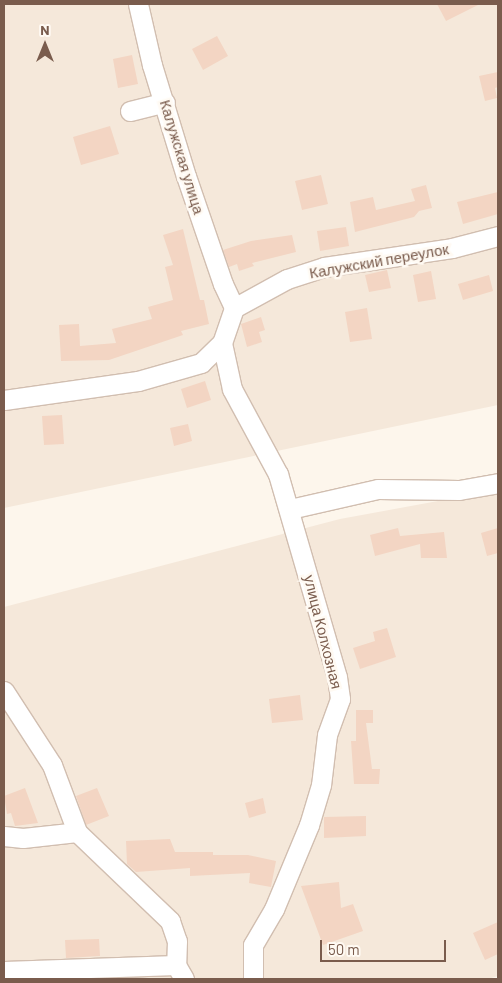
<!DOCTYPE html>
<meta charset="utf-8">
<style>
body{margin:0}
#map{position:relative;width:502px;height:983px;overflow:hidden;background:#fdf6ec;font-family:Barlow,sans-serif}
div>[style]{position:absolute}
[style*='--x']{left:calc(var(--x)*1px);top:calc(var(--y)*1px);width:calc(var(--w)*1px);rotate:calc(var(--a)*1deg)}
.residential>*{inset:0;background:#f5e8da}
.building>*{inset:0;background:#f3d5c3}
.roads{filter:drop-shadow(1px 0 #d1beb0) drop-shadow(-1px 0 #d1beb0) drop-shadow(0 1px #d1beb0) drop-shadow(0 -1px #d1beb0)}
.minor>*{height:19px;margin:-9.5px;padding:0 9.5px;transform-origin:9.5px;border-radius:9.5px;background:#fff}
span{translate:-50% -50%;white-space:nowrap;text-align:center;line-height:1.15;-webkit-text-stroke:5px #fffaf3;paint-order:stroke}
.street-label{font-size:15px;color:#7a5c4d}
.frame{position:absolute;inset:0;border:5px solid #7a5c4d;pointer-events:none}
.north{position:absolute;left:20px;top:20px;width:50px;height:50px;-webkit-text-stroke:4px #fffaf3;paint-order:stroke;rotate:0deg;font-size:14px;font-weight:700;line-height:20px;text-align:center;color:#7a5c4d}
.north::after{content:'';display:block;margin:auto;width:18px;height:22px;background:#7a5c4d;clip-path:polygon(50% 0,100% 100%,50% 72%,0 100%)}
.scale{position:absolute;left:320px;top:940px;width:126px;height:22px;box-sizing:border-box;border:2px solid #7a5c4d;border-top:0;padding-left:6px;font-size:15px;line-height:18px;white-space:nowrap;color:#7a5c4d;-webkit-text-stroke:4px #fffaf3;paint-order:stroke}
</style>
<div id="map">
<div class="residential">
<div style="clip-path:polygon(4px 4px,498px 4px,498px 405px,4px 508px)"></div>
<div style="clip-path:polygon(498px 490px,498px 976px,488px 979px,4px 979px,4px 607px,340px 519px)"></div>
</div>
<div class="building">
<div style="clip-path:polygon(437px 4px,480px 4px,446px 21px)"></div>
<div style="clip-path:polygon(217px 36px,228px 56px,203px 70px,192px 49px)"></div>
<div style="clip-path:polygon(132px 55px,138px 84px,118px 88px,113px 59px)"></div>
<div style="clip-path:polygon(498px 72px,498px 87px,495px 88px,497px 98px,485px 101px,479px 76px)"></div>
<div style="clip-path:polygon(110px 126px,119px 154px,81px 165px,73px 137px)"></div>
<div style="clip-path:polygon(321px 175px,328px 204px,302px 210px,295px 181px)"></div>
<div style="clip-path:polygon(426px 185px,432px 208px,419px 211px,414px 217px,355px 232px,350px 202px,373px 197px,376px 210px,415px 201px,411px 189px)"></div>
<div style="clip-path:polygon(498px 192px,498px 214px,463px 224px,457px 202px)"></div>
<div style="clip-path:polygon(346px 227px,349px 246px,320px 251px,317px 231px)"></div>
<div style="clip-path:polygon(183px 229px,200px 300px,204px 300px,209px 324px,181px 331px,183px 335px,109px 360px,61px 361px,59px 325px,79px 324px,80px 346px,116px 343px,112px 329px,152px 319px,148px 307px,173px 300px,165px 267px,173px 265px,163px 235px)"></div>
<div style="clip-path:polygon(292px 235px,296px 252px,252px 263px,254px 266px,239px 271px,237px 264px,229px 267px,223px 250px,251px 241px)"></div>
<div style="clip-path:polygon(387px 270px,391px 288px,369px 292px,365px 275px)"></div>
<div style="clip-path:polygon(431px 271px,436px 299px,418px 302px,413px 275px)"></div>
<div style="clip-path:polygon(489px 275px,493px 291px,463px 300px,458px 284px)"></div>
<div style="clip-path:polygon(367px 308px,372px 339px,350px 342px,345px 312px)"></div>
<div style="clip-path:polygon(261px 317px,265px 330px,259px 332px,262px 342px,247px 347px,241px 324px)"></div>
<div style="clip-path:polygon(205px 381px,211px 400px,187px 408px,181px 389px)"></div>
<div style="clip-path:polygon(62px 415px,64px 444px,44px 445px,42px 416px)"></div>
<div style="clip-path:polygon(188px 424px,192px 441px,174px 446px,170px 428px)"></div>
<div style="clip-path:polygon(398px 528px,400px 536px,444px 532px,447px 558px,421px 558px,420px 544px,375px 556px,370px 535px)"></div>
<div style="clip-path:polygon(498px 528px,498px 553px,487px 556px,481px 533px)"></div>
<div style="clip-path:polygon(387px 628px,396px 657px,360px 669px,353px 648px,375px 641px,373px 632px)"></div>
<div style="clip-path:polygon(300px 695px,303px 720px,272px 723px,269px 699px)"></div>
<div style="clip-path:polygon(356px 710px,373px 710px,373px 723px,366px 723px,372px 769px,380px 769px,379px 784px,354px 784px,351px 741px,356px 741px)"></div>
<div style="clip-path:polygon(25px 788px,38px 823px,15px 826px,11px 813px,7px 814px,4px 796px)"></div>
<div style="clip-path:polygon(97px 788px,109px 816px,86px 825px,76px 796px)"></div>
<div style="clip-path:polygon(263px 798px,266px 813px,249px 818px,245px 803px)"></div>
<div style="clip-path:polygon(366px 816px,366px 836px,324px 838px,324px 817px)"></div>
<div style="clip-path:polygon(170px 839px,175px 852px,213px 852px,213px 855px,248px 855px,276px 861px,271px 887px,249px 883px,250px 873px,190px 876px,190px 868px,136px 872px,127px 864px,126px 841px)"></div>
<div style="clip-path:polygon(339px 882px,341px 908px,353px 904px,363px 931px,323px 945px,301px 886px)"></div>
<div style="clip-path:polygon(498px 922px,498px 954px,485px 960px,473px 933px)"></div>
<div style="clip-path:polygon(99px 939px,100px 956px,66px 958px,65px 940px)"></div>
</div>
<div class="roads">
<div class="minor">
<div style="--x:138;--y:4;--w:63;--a:77.1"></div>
<div style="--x:152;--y:65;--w:116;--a:73"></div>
<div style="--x:186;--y:176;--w:114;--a:71.1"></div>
<div style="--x:223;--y:284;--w:26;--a:65"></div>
<div style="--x:130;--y:111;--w:36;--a:-14"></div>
<div style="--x:222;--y:343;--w:47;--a:77.7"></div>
<div style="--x:232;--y:389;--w:97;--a:61.6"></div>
<div style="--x:278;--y:474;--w:211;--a:73.8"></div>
<div style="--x:337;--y:677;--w:22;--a:82"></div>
<div style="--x:340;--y:699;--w:38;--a:110"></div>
<div style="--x:327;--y:735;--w:50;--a:96.8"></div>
<div style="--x:321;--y:785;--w:42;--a:106.7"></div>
<div style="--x:309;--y:825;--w:91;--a:112.6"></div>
<div style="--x:274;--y:909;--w:42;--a:120.3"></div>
<div style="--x:253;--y:945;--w:34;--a:90"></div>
<div style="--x:4;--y:400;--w:135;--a:-8.1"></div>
<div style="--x:138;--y:381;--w:66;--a:-15.9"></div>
<div style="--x:201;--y:363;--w:29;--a:-44"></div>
<div style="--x:222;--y:343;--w:37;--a:-71"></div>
<div style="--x:234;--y:308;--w:60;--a:-28.7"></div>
<div style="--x:287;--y:279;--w:39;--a:-18"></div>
<div style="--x:324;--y:267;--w:129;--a:-8.4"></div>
<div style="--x:452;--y:248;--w:48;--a:-14.6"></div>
<div style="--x:290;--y:509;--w:90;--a:-12.8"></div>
<div style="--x:378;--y:489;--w:81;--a:0.7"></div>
<div style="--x:459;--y:490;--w:40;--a:-10"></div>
<div style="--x:4;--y:691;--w:88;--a:57"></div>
<div style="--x:52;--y:765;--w:72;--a:69.5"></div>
<div style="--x:77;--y:832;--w:129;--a:43.7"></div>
<div style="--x:170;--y:921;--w:21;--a:71"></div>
<div style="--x:177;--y:941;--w:24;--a:92"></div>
<div style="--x:176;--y:965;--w:16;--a:60"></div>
<div style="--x:4;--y:836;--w:19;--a:6"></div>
<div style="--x:23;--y:838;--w:54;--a:-6.3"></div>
<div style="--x:4;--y:971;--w:172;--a:-2"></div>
</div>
</div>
<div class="street-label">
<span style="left:182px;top:157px;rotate:73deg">Калужская улица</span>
<span style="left:379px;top:261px;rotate:-10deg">Калужский переулок</span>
<span style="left:323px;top:632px;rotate:76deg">улица Колхозная</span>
</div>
<div class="frame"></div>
<div class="north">N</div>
<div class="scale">50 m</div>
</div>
